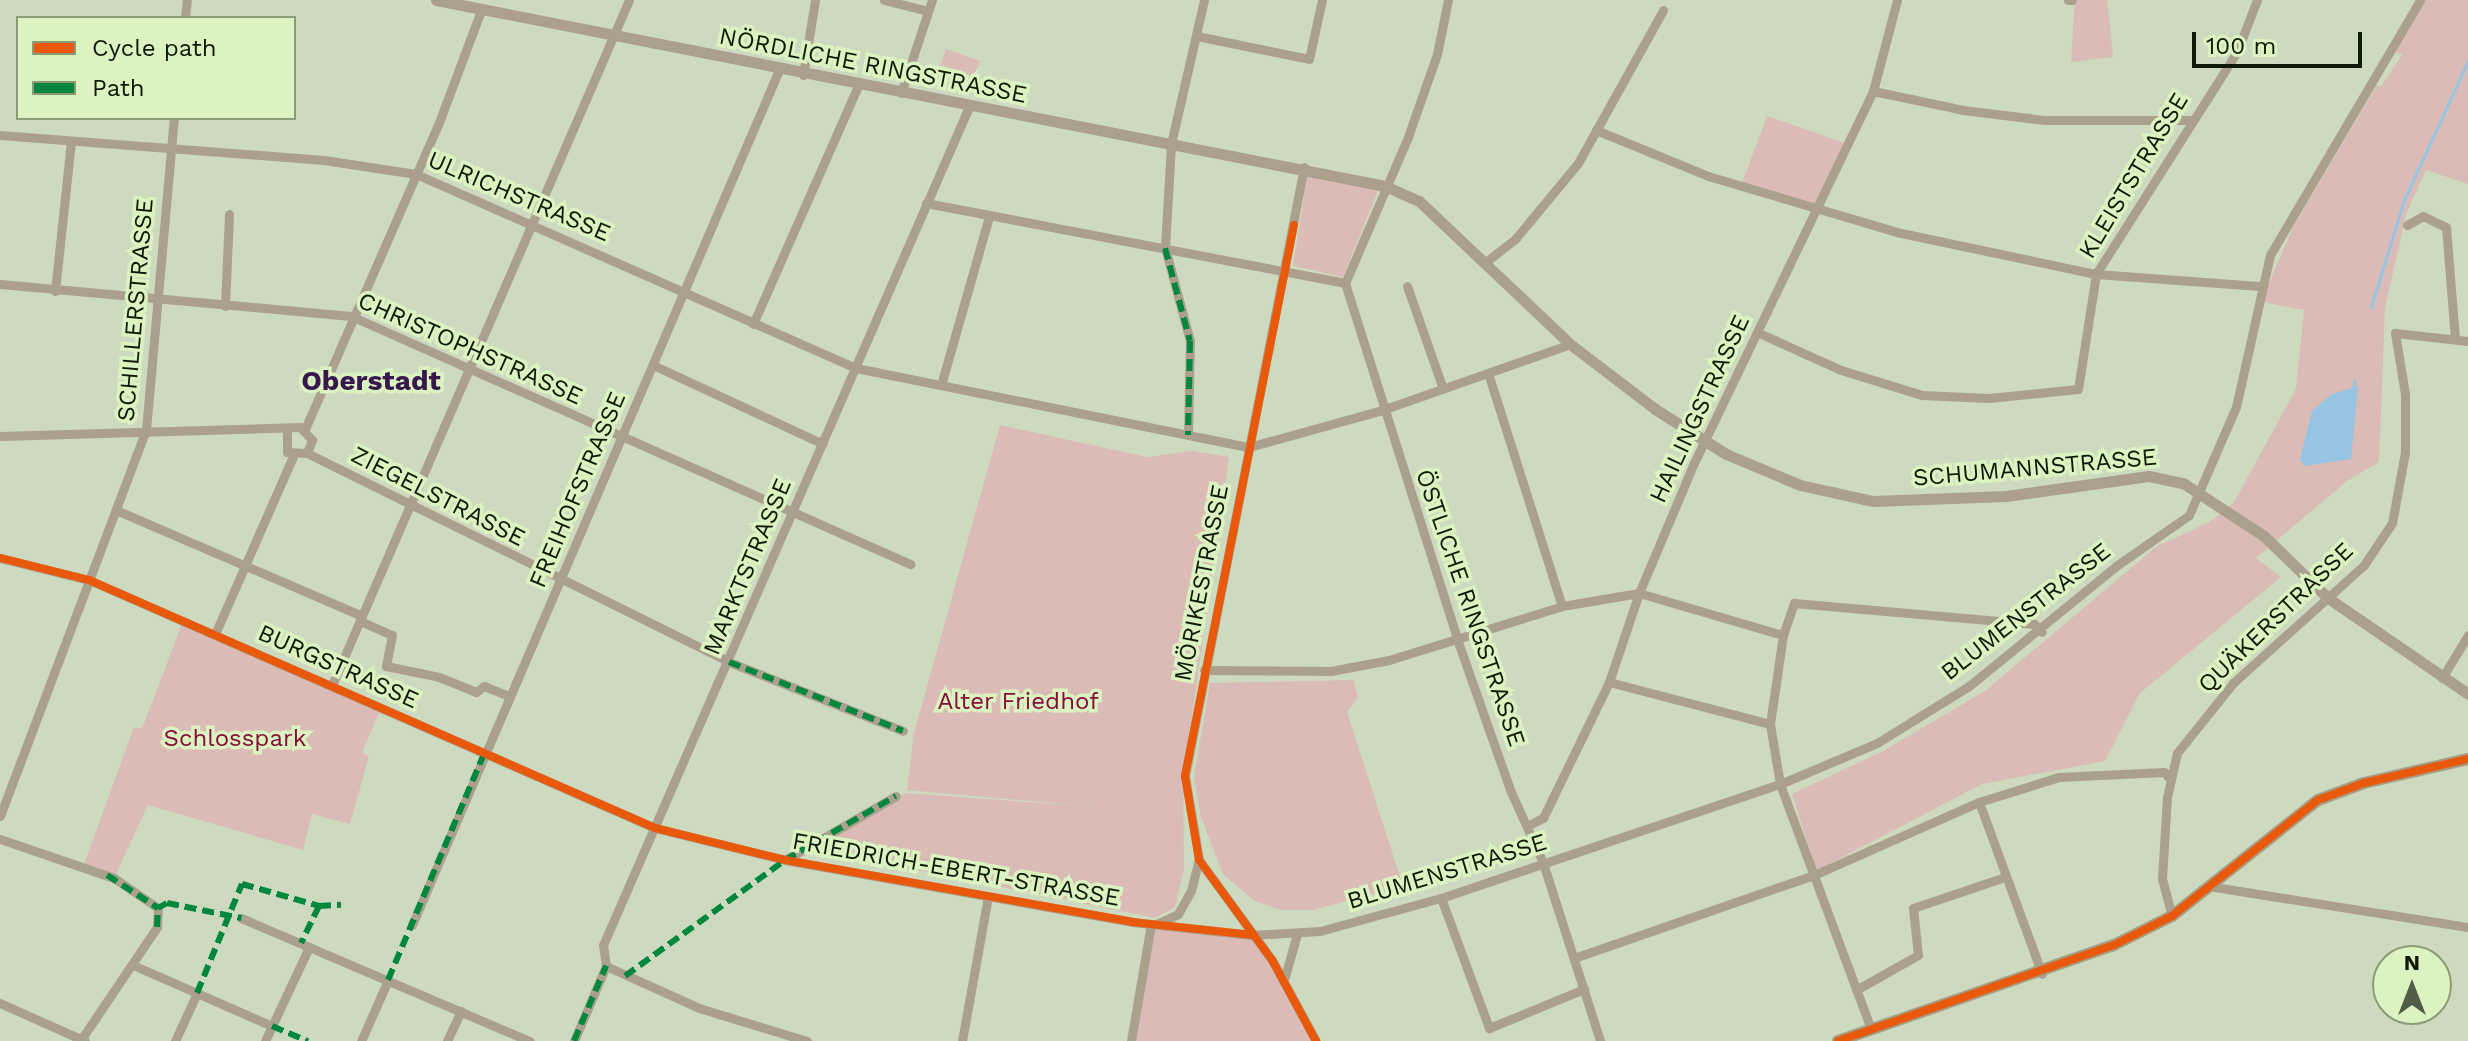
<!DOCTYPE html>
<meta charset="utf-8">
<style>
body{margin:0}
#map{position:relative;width:2468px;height:1041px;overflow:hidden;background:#cddabf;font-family:"Work Sans",sans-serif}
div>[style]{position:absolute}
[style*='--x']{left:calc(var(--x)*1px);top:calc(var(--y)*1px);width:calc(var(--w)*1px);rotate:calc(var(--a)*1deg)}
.green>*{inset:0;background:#dbbbb5}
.water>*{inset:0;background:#98c4e3}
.stream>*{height:3px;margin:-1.5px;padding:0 1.5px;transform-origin:1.5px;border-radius:1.5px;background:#98c4e3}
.minor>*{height:9px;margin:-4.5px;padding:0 4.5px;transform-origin:4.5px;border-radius:4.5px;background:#aba08e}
.tertiary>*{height:11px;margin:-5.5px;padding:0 5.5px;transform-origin:5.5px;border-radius:5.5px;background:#aba08e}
.secondary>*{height:12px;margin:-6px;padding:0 6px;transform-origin:6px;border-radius:6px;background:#a69d84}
.quiet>*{height:6px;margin-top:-3px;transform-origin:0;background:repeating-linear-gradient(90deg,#00873e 0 12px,transparent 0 18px)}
.cycleway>*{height:8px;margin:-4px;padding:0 4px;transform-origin:4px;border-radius:4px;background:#e8590c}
span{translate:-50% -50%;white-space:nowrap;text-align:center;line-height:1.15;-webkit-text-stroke:7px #dbf2c1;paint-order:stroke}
.street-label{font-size:24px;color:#101806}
.park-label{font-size:24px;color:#870d39}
.quarter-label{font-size:28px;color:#38174e;font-weight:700}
.legend{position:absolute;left:16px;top:16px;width:280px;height:104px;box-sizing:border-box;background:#dbf2c1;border:2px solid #8a9b76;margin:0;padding:10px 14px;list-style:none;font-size:24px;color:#101806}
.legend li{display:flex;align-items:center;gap:16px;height:40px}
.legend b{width:40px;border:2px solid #8a9b76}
.north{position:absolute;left:2372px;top:945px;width:80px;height:80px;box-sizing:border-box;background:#dbf2c1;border:2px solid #8a9b76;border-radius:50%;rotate:0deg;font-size:22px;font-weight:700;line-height:32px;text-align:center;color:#101806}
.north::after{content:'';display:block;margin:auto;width:28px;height:36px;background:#525c47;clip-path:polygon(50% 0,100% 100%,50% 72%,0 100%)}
.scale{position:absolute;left:2192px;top:32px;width:170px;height:36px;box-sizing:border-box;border:4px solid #101806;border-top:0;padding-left:10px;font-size:24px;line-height:28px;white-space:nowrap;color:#101806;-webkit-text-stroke:6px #dbf2c1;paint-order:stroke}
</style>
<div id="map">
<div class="green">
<div style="clip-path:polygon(2075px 0,2107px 0,2113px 57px,2071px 62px)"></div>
<div style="clip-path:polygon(2424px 0,2468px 0,2468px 184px,2426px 170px,2406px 214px,2385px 309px,2379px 462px,2347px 481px,2256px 558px,2281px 577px,2140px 693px,2105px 761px,1982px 784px,1816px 871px,1792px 794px,1883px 751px,1985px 691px,2156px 547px,2209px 522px,2233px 504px,2296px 389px,2304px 310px,2261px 302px,2293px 227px,2377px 85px,2380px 88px,2402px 55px,2395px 51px)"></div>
<div style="clip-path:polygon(946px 49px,980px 61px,974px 76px,941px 65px)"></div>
<div style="clip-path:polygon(1767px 116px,1845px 143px,1818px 205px,1742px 183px)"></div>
<div style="clip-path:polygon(1308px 173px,1379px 188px,1343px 277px,1293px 266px)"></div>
<div style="clip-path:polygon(1000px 425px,1147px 457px,1192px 451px,1229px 457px,1183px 778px,1184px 869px,1175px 907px,1155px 918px,809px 848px,906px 793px,1096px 807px,907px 790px,914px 733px)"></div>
<div style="clip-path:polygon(183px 621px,381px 708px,362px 753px,369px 756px,350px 824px,312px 814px,303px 850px,148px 805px,114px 878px,83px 867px,134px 727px,142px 729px)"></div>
<div style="clip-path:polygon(1354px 680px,1358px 698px,1347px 712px,1403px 886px,1313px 910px,1280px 910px,1253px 900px,1223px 874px,1201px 817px,1194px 778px,1210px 683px)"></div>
<div style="clip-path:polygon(1151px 924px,1252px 935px,1316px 1041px,1131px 1041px)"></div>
</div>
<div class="water">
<div style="clip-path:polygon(2358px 386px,2351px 459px,2304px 466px,2300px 459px,2312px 411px,2332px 394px)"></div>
</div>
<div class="stream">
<div style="--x:2371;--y:307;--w:112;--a:-72.9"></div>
<div style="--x:2404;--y:200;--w:153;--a:-65.3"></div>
<div style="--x:2353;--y:388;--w:8;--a:-76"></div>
</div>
<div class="minor">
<div style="--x:884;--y:0;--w:45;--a:14"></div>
<div style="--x:1448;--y:0;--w:55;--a:101.5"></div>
<div style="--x:1437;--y:54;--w:88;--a:109.3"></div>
<div style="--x:1408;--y:137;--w:159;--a:113.3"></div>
<div style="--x:1345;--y:283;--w:373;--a:72.5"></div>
<div style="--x:1457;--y:639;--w:162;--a:70.6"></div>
<div style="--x:1511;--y:792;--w:78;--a:65.7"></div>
<div style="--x:1543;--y:863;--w:187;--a:72.2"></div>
<div style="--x:2068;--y:0;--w:4;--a:0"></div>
<div style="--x:185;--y:18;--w:18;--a:-84"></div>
<div style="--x:1197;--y:36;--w:114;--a:11.6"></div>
<div style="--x:1309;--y:59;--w:60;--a:-77.6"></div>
<div style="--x:803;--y:75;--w:76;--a:-80.9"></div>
<div style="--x:1873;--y:91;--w:92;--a:11.9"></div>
<div style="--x:1963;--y:110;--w:83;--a:7"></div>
<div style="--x:2045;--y:120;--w:145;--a:0"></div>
<div style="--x:901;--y:93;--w:98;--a:-71.6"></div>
<div style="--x:1596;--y:130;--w:121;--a:22.3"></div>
<div style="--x:1708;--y:176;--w:201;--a:16.5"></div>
<div style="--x:1901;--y:233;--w:199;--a:11.9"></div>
<div style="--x:2096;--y:274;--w:163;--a:4.2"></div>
<div style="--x:0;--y:135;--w:325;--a:4.4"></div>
<div style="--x:324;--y:160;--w:93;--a:8.7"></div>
<div style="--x:416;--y:174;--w:481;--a:23.8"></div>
<div style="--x:856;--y:368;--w:401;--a:11.4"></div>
<div style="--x:1249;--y:447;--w:138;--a:-15.5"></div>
<div style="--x:1382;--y:410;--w:199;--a:-19.3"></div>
<div style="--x:1304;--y:167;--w:621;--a:101.06"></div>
<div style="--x:1185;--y:776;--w:85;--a:80.5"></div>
<div style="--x:1199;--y:860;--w:124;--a:53.9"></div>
<div style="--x:1272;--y:960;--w:92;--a:61.5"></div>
<div style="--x:926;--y:203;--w:427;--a:10.8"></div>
<div style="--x:2407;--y:225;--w:18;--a:-29"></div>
<div style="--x:2423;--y:216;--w:25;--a:26"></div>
<div style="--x:2446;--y:227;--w:111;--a:85.4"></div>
<div style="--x:1487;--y:261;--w:37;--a:-38"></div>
<div style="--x:1516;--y:238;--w:97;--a:-50.4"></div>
<div style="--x:1578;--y:163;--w:175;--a:-60.9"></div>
<div style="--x:0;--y:284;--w:352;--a:5.2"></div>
<div style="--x:351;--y:316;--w:612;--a:23.92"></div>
<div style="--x:1407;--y:286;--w:109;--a:70.7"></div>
<div style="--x:55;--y:291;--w:150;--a:-83.9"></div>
<div style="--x:225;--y:306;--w:92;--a:-87.5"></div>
<div style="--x:753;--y:324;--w:260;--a:-66.2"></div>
<div style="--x:1759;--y:333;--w:90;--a:24.3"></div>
<div style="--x:1841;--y:370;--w:85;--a:17.2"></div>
<div style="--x:1922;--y:395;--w:67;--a:2.6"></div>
<div style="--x:1989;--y:398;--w:89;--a:-5.8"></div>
<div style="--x:2078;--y:389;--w:116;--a:-81.1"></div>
<div style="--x:2096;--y:274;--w:263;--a:-57.6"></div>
<div style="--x:2237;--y:52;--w:56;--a:-69"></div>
<div style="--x:653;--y:365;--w:187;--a:24.9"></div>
<div style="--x:1488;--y:373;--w:244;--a:72.4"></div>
<div style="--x:941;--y:385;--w:176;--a:-74.1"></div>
<div style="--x:305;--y:429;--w:340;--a:-66.4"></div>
<div style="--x:441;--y:117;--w:116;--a:-69.4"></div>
<div style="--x:1188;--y:435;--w:94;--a:-88.8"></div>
<div style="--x:1190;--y:341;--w:96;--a:-105"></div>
<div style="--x:1165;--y:248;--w:104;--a:-86.7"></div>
<div style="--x:1171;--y:144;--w:148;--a:-77.1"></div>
<div style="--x:0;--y:436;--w:300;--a:-1.7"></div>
<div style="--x:300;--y:427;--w:18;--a:47"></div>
<div style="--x:312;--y:440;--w:14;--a:111"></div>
<div style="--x:307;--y:453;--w:20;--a:-177"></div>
<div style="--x:287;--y:452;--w:21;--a:-90"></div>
<div style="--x:307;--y:453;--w:471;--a:26.3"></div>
<div style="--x:729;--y:662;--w:187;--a:21.6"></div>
<div style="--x:116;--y:510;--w:268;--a:23.3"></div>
<div style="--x:0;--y:558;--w:92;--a:13.9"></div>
<div style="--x:89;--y:580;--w:618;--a:23.66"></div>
<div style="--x:655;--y:828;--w:134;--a:13.8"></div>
<div style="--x:785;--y:860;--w:352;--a:10.1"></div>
<div style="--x:1132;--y:922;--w:121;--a:6.2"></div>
<div style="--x:1252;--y:935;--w:68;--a:-3.4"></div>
<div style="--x:1320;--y:931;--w:125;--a:-15.3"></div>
<div style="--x:1441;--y:898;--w:358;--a:-18.6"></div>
<div style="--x:1780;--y:784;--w:105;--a:-22.9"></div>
<div style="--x:1877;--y:743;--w:108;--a:-31.8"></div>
<div style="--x:1969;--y:686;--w:190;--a:-39.2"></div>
<div style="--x:2116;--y:566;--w:89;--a:-34.9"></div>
<div style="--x:2189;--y:515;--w:118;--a:-66.5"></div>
<div style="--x:2236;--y:407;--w:156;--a:-77.4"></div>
<div style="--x:2270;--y:255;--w:296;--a:-59.5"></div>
<div style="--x:360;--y:621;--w:35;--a:24"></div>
<div style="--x:392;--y:635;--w:32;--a:101"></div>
<div style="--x:386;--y:666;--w:54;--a:11.7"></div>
<div style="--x:439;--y:677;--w:40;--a:22"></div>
<div style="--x:476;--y:692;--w:10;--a:-37"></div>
<div style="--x:484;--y:686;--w:27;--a:22"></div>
<div style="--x:215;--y:634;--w:194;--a:-66.3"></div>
<div style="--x:1204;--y:670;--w:127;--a:0.5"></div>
<div style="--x:1331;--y:671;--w:59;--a:-10.7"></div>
<div style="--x:1389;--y:660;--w:181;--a:-17.3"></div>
<div style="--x:1562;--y:606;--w:78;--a:-9.6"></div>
<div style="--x:1639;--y:593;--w:150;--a:16.3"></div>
<div style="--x:2442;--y:678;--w:50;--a:-58.8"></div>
<div style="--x:1609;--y:682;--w:166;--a:14.6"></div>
<div style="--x:332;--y:685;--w:747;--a:-66.56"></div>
<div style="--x:1979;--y:802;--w:183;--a:69.9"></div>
<div style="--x:0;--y:816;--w:413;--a:-69.3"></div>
<div style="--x:146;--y:430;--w:313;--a:-84.9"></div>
<div style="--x:1527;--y:826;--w:18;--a:-27"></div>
<div style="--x:1543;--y:818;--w:151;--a:-64.1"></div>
<div style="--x:1609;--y:682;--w:94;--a:-71.4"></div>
<div style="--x:1639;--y:593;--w:141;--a:-67.1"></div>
<div style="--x:1694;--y:463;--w:413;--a:-64.3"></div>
<div style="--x:1873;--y:91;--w:94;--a:-75.2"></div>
<div style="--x:0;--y:839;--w:120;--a:18.9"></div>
<div style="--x:114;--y:878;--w:53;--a:34.3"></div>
<div style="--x:158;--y:908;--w:19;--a:93"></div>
<div style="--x:157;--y:927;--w:138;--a:124"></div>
<div style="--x:785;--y:860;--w:128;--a:-30"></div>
<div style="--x:2208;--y:886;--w:263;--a:9"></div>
<div style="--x:1441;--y:898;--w:139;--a:69.7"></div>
<div style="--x:1489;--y:1028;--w:103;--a:-22.3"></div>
<div style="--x:2172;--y:916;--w:38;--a:-105"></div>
<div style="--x:2162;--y:879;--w:82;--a:-86.5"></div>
<div style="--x:2167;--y:797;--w:45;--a:-77.2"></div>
<div style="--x:2177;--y:753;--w:90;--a:-51.3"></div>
<div style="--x:2233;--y:683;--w:176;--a:-42"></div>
<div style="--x:2364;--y:565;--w:50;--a:-56.3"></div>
<div style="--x:2392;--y:523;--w:72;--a:-79.6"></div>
<div style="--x:2405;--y:452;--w:58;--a:-90"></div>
<div style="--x:2405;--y:394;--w:62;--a:-99.3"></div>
<div style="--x:2395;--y:333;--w:73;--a:6.3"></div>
<div style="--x:241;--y:918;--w:314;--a:23.1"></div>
<div style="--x:1158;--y:923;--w:22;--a:-24"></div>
<div style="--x:1178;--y:914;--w:26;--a:-61"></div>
<div style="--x:1191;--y:891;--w:32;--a:-76"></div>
<div style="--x:412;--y:925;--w:930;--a:-66.77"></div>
<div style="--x:1574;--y:958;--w:254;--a:-19.1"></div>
<div style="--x:1814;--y:875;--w:180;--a:-23.9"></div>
<div style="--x:1979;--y:802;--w:84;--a:-17.4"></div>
<div style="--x:2059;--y:777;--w:105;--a:-2.7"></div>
<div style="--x:2164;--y:772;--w:9;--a:49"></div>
<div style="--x:133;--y:965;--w:152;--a:23.7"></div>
<div style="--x:606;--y:966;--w:102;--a:24.3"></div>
<div style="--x:699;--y:1008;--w:113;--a:17"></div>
<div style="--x:1284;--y:980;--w:48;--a:-74.2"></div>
<div style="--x:1856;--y:990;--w:71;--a:-29.4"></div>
<div style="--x:1918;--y:955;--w:47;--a:-96.1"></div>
<div style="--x:1913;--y:908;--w:97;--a:-18.6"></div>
<div style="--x:0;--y:1003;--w:93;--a:24.1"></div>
<div style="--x:1871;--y:1029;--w:261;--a:-110.4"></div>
<div style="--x:1780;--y:784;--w:61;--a:-99.5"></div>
<div style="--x:1770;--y:724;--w:90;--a:-81.7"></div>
<div style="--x:1783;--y:635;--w:34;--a:-71"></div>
<div style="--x:1794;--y:603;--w:241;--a:5"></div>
<div style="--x:2034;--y:624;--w:11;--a:45"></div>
<div style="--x:175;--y:1041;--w:53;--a:-65.4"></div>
<div style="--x:265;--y:1041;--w:104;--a:-64.9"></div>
<div style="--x:361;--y:1041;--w:67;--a:-66.1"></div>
<div style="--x:447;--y:1041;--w:33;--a:-65"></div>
<div style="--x:574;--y:1041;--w:82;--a:-66.9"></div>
<div style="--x:606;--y:966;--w:21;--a:-98"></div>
<div style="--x:603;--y:945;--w:914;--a:-66.41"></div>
<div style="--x:962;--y:1041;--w:147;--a:-79.8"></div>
<div style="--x:1131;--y:1041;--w:119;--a:-80.3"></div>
</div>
<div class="tertiary">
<div style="--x:436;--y:0;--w:967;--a:11.09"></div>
<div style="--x:1385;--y:186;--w:37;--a:24"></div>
<div style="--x:1419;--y:201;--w:208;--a:43.4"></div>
<div style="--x:1570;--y:344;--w:107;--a:37.4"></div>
<div style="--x:1655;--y:409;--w:84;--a:32.4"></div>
<div style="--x:1726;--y:454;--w:80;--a:22.7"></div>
<div style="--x:1800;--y:485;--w:75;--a:12.4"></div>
<div style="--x:1873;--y:501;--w:133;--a:-2.2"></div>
<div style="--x:2006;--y:496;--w:144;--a:-8"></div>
<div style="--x:2149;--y:476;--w:35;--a:12"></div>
<div style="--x:2183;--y:483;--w:97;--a:33.2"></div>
<div style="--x:2264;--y:536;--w:89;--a:44.1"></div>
<div style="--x:2328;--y:598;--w:170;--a:34.4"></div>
</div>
<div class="secondary">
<div style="--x:1838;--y:1041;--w:292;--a:-19.2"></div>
<div style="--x:2114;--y:945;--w:65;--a:-26.6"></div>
<div style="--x:2172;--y:916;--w:186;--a:-38.5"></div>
<div style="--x:2318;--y:800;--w:49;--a:-20.3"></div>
<div style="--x:2364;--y:783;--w:107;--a:-13"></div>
</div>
<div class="quiet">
<div style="--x:1165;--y:248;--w:96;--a:75"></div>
<div style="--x:1190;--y:341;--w:94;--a:91.2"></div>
<div style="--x:729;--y:662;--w:187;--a:21.6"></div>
<div style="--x:107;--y:875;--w:61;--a:32.9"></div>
<div style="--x:319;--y:906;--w:22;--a:-3"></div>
<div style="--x:158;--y:908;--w:10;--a:-29"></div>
<div style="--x:167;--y:903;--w:76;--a:11.5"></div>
<div style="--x:157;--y:927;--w:19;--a:-87"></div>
<div style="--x:625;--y:976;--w:198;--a:-35.9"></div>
<div style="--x:785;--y:860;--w:128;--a:-30"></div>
<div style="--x:388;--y:980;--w:246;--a:-67"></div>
<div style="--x:197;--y:993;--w:118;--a:-67.6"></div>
<div style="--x:242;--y:884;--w:80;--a:15.9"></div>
<div style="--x:319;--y:906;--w:41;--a:115.9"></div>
<div style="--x:272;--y:1026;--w:39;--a:23"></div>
<div style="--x:574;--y:1041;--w:82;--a:-66.9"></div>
</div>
<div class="cycleway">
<div style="--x:1294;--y:225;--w:562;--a:101.19"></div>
<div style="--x:1185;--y:776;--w:85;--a:80.5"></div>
<div style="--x:1199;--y:860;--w:124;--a:53.9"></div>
<div style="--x:1272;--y:960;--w:92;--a:61.5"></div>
<div style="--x:0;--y:558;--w:92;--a:13.9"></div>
<div style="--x:89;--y:580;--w:618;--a:23.66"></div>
<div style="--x:655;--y:828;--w:134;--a:13.8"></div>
<div style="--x:785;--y:860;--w:352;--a:10.1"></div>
<div style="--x:1132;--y:922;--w:121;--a:6.2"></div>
<div style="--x:1838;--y:1041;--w:292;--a:-19.2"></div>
<div style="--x:2114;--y:945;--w:65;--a:-26.6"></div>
<div style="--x:2172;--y:916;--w:186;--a:-38.5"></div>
<div style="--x:2318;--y:800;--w:49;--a:-20.3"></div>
<div style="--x:2364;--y:783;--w:107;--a:-13"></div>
</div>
<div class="street-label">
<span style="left:873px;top:66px;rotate:11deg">NÖRDLICHE RINGSTRASSE</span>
<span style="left:2134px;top:176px;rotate:-59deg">KLEISTSTRASSE</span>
<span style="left:519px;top:197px;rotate:23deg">ULRICHSTRASSE</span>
<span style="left:136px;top:310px;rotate:-85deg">SCHILLERSTRASSE</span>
<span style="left:470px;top:349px;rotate:24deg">CHRISTOPHSTRASSE</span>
<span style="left:1700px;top:409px;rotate:-65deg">HAILINGSTRASSE</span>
<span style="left:2035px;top:468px;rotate:-5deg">SCHUMANNSTRASSE</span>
<span style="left:578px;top:490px;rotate:-67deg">FREIHOFSTRASSE</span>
<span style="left:438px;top:497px;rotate:27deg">ZIEGELSTRASSE</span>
<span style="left:748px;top:567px;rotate:-67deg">MARKTSTRASSE</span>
<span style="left:1202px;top:583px;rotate:-79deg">MÖRIKESTRASSE</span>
<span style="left:1470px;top:608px;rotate:71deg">ÖSTLICHE RINGSTRASSE</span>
<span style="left:2026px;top:612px;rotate:-38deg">BLUMENSTRASSE</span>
<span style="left:2276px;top:618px;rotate:-44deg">QUÄKERSTRASSE</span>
<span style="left:338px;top:667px;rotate:24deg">BURGSTRASSE</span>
<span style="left:956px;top:870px;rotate:10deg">FRIEDRICH-EBERT-STRASSE</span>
<span style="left:1447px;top:872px;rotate:-17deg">BLUMENSTRASSE</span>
</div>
<div class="park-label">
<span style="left:1018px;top:702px">Alter Friedhof</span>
<span style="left:235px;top:739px">Schlosspark</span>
</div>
<div class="quarter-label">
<span style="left:371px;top:381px">Oberstadt</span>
</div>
<ul class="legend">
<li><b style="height:10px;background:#e8590c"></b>Cycle path</li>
<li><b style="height:10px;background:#00873e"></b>Path</li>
</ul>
<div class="north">N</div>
<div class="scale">100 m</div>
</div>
